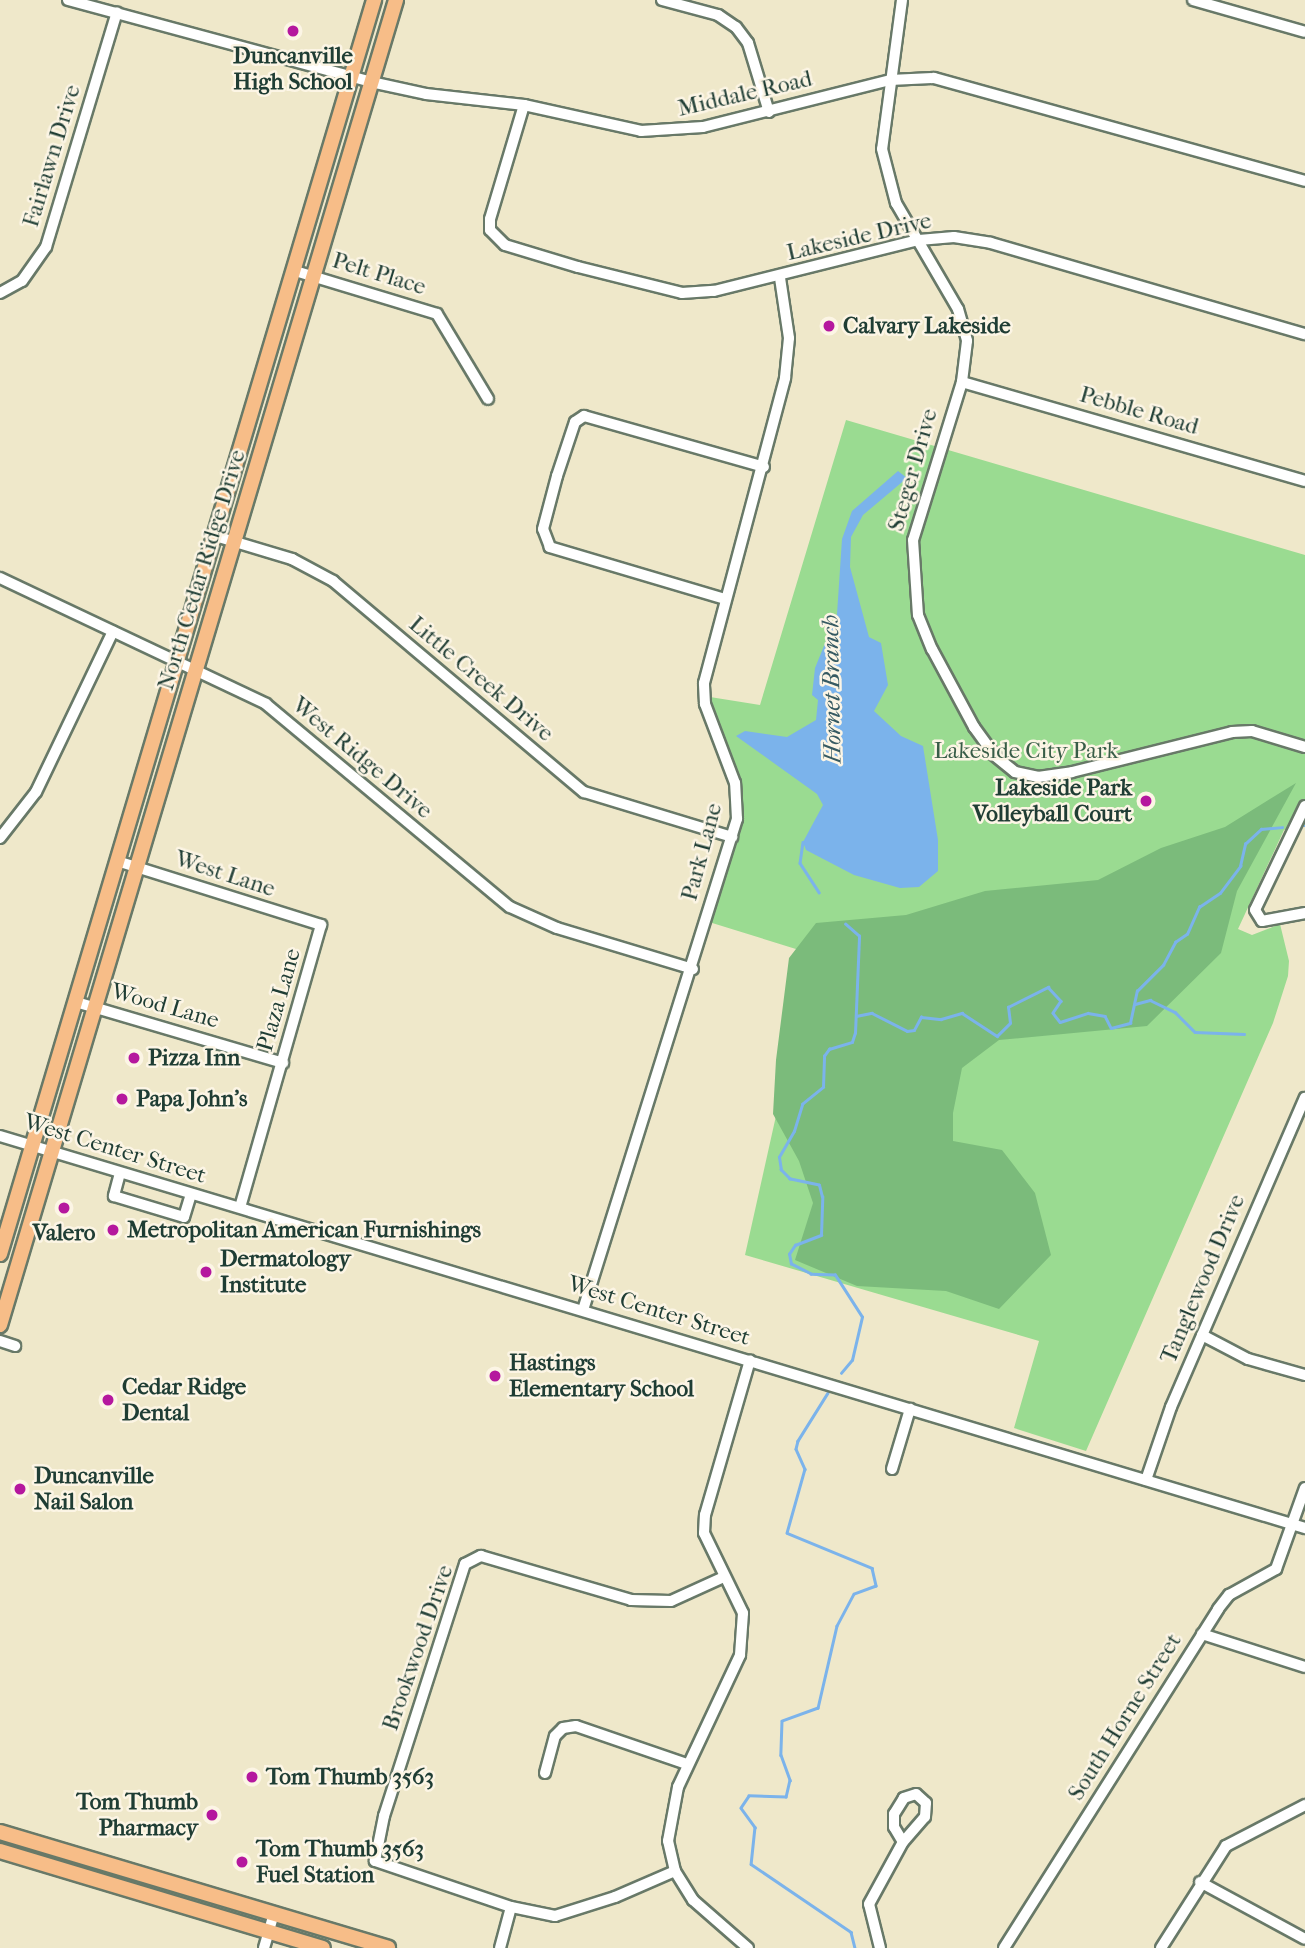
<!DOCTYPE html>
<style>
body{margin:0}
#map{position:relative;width:1305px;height:1948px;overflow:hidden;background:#efe8ca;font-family:"IM FELL French Canon",serif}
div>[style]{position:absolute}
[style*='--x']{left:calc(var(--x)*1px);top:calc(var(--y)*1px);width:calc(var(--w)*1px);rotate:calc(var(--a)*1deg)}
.green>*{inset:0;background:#9adb91}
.forest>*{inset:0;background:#7bbb7b}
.water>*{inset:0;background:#7bb3eb}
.stream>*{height:2.5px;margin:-1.25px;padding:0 1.25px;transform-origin:1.25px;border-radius:1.25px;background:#7bb3eb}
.roads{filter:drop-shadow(2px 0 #687968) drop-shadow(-2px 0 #687968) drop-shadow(0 2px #687968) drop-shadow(0 -2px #687968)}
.minor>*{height:10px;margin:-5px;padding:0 5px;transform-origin:5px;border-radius:5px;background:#fff}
.major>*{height:14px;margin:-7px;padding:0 7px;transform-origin:7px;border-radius:7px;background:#f7bd88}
.dots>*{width:19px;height:19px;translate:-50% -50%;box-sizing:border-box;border:4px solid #fcf5e5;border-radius:50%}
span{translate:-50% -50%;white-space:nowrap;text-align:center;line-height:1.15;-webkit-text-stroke:5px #fcf5e5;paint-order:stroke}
.poi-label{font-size:23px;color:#1f3d34;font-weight:700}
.left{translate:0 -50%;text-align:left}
.right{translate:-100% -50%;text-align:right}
.street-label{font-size:23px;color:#1f3d34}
.park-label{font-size:23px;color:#385d47}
.water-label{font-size:24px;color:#365a62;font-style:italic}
</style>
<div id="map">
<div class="green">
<div style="clip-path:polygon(846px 420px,1305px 555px,1305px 826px,1284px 830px,1238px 929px,1252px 935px,1280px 924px,1289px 961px,1288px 976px,1273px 1023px,1086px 1451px,1014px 1428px,1039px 1341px,745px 1255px,812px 954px,709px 922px,736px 839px,743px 792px,710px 697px,760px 705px)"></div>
</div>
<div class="forest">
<div style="clip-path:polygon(1296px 783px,1237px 891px,1221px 953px,1147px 1026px,999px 1040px,962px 1068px,953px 1113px,953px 1141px,1002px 1150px,1035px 1193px,1051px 1255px,999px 1309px,946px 1291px,857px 1286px,795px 1260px,813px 1203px,799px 1161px,773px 1114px,776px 1060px,789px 958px,816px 923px,906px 915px,985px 891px,1098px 880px,1161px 848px,1225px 827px)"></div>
</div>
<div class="water">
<div style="clip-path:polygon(898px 471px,907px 478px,863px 515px,851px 537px,850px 567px,869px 637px,881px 643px,888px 685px,874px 711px,901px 736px,923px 746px,938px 840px,938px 871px,919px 887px,900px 888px,854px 875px,806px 850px,803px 842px,823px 805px,817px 794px,736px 736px,745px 731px,787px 737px,816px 720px,818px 700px,812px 695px,815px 668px,837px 614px,842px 539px,852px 511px)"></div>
</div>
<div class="stream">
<div style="--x:1304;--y:826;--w:1;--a:0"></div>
<div style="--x:803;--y:842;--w:21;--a:98"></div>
<div style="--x:800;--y:863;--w:35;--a:57"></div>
<div style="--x:1135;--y:1004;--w:16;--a:-15"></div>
<div style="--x:1150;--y:1000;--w:28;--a:26"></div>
<div style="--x:1175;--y:1012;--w:28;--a:45"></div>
<div style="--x:1195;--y:1032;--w:49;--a:2.3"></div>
<div style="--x:856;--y:1016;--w:16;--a:-11"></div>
<div style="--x:872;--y:1013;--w:39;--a:27"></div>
<div style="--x:907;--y:1031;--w:7;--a:-8"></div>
<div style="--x:914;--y:1030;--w:15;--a:-62"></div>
<div style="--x:921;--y:1017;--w:20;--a:6"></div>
<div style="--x:941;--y:1019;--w:22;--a:-16"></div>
<div style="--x:962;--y:1013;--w:42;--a:33.3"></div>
<div style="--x:997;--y:1036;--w:18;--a:-45"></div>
<div style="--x:1010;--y:1023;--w:16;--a:-97"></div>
<div style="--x:1008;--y:1007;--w:45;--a:-26.6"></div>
<div style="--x:1048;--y:987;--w:19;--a:47"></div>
<div style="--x:1061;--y:1001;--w:14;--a:124"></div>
<div style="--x:1053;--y:1013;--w:11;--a:52"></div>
<div style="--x:1060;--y:1022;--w:29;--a:-18"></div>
<div style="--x:1088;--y:1013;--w:17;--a:10"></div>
<div style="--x:1105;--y:1016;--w:13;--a:63"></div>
<div style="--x:1111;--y:1028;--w:20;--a:-15"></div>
<div style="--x:1130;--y:1023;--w:33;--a:-78"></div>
<div style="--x:1137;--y:991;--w:37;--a:-45"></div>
<div style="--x:1163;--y:965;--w:26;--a:-62"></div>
<div style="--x:1175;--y:942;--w:14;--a:-34"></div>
<div style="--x:1187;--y:934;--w:30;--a:-66"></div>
<div style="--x:1199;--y:907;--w:25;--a:-34"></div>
<div style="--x:1220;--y:893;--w:34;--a:-53"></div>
<div style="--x:1240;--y:866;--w:23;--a:-77"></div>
<div style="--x:1245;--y:844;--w:22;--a:-43"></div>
<div style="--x:1261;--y:829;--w:21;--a:-5"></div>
<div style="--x:841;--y:1373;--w:17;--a:-50"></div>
<div style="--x:852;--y:1360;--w:44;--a:-76.9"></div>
<div style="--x:862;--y:1317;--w:50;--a:-122.7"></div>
<div style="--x:835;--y:1275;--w:24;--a:-178"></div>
<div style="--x:811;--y:1274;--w:22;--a:-153"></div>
<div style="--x:791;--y:1264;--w:10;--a:-101"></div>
<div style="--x:789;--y:1254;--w:11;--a:-56"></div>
<div style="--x:795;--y:1245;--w:28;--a:-21"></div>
<div style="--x:821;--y:1235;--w:38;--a:-88"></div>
<div style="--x:822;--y:1197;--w:12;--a:-104"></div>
<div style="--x:819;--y:1185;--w:30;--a:-168"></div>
<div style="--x:790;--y:1179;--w:13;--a:-135"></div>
<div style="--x:781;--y:1170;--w:13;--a:-99"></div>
<div style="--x:779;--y:1157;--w:30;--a:-60"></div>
<div style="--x:794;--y:1131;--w:28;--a:-73"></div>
<div style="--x:802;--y:1104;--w:27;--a:-39"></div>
<div style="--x:823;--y:1087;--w:31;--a:-88"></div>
<div style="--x:824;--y:1056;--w:9;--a:-54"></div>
<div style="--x:829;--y:1049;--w:24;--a:-17"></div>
<div style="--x:852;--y:1042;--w:9;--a:-72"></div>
<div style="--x:855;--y:1033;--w:97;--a:-87.6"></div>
<div style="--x:859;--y:936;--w:18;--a:-139"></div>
<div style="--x:828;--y:1393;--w:57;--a:122"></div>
<div style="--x:798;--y:1441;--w:8;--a:104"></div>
<div style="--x:796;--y:1449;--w:22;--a:66"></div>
<div style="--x:805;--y:1469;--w:66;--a:105.7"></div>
<div style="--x:787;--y:1533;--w:92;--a:22.4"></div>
<div style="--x:872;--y:1568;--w:18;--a:77"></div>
<div style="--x:876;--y:1586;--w:23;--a:160"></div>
<div style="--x:854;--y:1594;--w:36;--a:118"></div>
<div style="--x:837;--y:1626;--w:84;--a:103"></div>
<div style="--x:818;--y:1708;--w:38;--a:160"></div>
<div style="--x:782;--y:1721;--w:34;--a:92"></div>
<div style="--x:781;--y:1755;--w:27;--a:70"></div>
<div style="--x:790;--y:1780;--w:17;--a:103"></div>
<div style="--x:786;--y:1797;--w:37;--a:-178"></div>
<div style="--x:749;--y:1796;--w:14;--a:124"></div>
<div style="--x:741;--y:1808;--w:24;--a:54"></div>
<div style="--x:755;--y:1827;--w:37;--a:96"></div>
<div style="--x:751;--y:1864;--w:121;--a:34.2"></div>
<div style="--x:851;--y:1932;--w:16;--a:76"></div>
</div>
<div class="roads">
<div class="minor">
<div style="--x:68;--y:0;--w:314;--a:15.1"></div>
<div style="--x:371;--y:82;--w:56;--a:12.3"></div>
<div style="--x:426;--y:94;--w:99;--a:6.4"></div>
<div style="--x:524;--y:105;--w:120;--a:12.5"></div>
<div style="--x:641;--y:131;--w:62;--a:-3.7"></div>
<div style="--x:703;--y:127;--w:193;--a:-14.1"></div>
<div style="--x:890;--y:80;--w:44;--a:-2.6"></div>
<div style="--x:934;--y:78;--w:385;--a:15.5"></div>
<div style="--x:662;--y:0;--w:58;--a:15"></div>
<div style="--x:718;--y:15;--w:22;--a:34"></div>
<div style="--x:736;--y:27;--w:20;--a:53"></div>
<div style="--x:748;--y:43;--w:72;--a:73.1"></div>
<div style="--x:902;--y:0;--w:150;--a:97.6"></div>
<div style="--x:882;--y:149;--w:56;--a:75.5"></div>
<div style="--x:896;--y:203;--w:123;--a:59.7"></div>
<div style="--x:958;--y:309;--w:33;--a:74"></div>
<div style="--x:967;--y:341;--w:41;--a:97"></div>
<div style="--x:962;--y:382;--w:165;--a:107.2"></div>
<div style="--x:913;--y:540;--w:75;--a:86.2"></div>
<div style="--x:918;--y:615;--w:37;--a:68"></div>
<div style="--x:932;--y:649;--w:89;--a:61.7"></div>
<div style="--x:974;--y:727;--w:34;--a:54"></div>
<div style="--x:994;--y:755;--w:27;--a:39"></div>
<div style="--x:1015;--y:772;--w:24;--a:12"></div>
<div style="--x:1038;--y:777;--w:34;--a:-8"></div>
<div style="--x:1072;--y:772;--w:165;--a:-14"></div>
<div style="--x:1232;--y:732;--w:20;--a:-3"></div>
<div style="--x:1252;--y:731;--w:55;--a:16.8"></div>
<div style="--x:1193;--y:0;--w:116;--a:15.9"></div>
<div style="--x:524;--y:105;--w:119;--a:106.6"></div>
<div style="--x:490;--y:219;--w:11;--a:90"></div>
<div style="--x:490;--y:230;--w:21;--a:45"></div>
<div style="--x:505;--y:245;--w:76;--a:16.8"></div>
<div style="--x:578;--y:267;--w:107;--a:14"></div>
<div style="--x:682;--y:293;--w:32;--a:-4"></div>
<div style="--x:714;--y:291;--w:211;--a:-14"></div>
<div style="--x:919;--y:240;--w:35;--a:-5"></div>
<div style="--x:954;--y:237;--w:37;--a:9"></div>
<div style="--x:991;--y:243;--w:327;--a:16.2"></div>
<div style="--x:295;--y:271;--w:148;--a:16.8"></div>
<div style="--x:437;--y:314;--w:99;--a:59"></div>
<div style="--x:0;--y:293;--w:25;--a:-29"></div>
<div style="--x:22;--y:281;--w:42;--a:-54.8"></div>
<div style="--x:46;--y:247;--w:245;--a:-73.2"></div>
<div style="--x:962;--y:382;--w:357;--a:16.1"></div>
<div style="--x:212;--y:535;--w:84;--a:16.7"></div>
<div style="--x:292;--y:559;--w:47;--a:28.2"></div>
<div style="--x:333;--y:581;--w:328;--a:40.1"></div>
<div style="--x:584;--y:792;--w:155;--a:16.9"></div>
<div style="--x:0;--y:578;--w:294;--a:25.3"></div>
<div style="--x:266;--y:704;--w:317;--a:39.8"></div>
<div style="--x:510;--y:907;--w:51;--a:24.1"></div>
<div style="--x:557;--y:928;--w:142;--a:16.8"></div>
<div style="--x:725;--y:599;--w:183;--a:-163.5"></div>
<div style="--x:550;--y:547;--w:19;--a:-111"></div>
<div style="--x:543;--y:529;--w:55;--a:-75.2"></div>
<div style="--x:557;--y:476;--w:57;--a:-71.6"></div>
<div style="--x:575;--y:422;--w:11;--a:-34"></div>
<div style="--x:584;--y:416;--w:187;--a:15.8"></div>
<div style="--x:1305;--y:806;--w:115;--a:115.7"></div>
<div style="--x:1255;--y:910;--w:13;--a:58"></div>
<div style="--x:1262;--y:921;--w:44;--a:-10.5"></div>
<div style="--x:0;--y:838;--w:58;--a:-52"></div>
<div style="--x:36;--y:792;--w:178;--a:-64.4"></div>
<div style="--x:117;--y:861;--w:214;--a:17.4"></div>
<div style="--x:321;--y:925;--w:293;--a:106"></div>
<div style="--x:76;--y:1002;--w:216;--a:16.4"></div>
<div style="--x:0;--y:1136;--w:1363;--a:16.72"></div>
<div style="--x:120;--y:1173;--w:24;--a:105"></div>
<div style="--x:114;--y:1196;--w:73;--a:16.7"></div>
<div style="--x:184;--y:1217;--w:24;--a:-73"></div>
<div style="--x:583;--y:1310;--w:515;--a:-72.59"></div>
<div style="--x:737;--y:819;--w:36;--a:-93"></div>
<div style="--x:735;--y:783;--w:85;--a:-110.8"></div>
<div style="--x:705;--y:704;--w:21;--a:-93"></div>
<div style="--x:704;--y:683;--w:316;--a:-75.1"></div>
<div style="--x:785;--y:378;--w:40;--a:-84.3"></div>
<div style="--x:789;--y:338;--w:61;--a:-98.5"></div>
<div style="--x:1202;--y:1335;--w:52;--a:27.6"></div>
<div style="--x:1248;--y:1359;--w:59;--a:15.7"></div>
<div style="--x:0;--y:1341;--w:16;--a:18"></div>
<div style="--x:892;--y:1469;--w:63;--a:-73.3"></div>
<div style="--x:1146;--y:1480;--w:77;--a:-71.1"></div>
<div style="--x:1171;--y:1407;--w:337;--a:-66.6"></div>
<div style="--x:1202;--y:1634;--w:108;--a:17.8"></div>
<div style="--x:545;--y:1773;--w:38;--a:-75"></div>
<div style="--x:555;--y:1736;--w:11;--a:-45"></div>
<div style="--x:563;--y:1728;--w:13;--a:-9"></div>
<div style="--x:576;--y:1726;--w:117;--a:18.9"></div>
<div style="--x:675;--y:1871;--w:65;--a:156.6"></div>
<div style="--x:615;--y:1897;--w:63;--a:162.4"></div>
<div style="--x:555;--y:1916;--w:45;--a:-168.4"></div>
<div style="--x:511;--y:1907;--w:144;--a:-161.3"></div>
<div style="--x:375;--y:1861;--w:46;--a:-78.7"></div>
<div style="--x:384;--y:1816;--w:265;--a:-72.2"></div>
<div style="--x:465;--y:1564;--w:18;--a:-27"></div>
<div style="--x:481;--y:1556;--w:156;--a:16.3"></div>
<div style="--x:631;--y:1600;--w:40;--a:1.4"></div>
<div style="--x:671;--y:1601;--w:58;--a:-24.4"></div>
<div style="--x:1200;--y:1882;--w:119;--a:28.5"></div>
<div style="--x:264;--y:1948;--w:35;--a:-74"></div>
<div style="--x:500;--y:1948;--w:42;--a:-75"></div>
<div style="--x:748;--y:1948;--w:73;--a:-138.9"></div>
<div style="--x:693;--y:1900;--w:34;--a:-122"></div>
<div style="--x:675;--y:1871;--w:31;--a:-103"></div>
<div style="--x:668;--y:1841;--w:55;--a:-79.5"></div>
<div style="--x:678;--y:1787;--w:146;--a:-64.8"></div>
<div style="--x:740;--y:1655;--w:42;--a:-85.9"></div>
<div style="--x:743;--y:1613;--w:89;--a:-116"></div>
<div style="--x:704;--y:1533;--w:18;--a:-87"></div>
<div style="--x:705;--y:1515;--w:161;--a:-73.8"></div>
<div style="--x:880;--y:1948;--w:45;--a:-104"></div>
<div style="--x:869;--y:1904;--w:71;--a:-61.3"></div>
<div style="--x:903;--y:1842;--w:33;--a:-49"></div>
<div style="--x:925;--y:1817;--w:14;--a:-86"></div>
<div style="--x:926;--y:1803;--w:13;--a:-138"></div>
<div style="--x:916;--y:1794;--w:13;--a:162"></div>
<div style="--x:904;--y:1798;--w:19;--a:122"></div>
<div style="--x:894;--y:1814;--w:13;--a:90"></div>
<div style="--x:894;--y:1827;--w:17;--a:59"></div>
<div style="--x:1004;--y:1948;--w:401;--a:-57.7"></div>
<div style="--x:1218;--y:1609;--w:18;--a:-52"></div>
<div style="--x:1229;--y:1595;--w:54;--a:-29"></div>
<div style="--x:1276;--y:1569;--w:86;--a:-70.3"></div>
<div style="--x:1161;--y:1948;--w:121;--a:-57.5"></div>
<div style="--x:1226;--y:1846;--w:89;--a:-27.4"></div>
</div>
<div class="major">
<div style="--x:0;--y:1254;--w:1309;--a:-73.39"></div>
<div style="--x:0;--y:1325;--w:1383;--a:-73.36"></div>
<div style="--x:0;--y:1832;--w:405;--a:16.6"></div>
<div style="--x:0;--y:1851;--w:337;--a:16.7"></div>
</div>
</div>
<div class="dots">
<div style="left:293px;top:31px;background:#b5179e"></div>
<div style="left:829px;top:326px;background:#b5179e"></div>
<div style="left:1146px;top:801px;background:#b5179e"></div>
<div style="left:134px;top:1058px;background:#b5179e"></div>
<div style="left:122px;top:1099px;background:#b5179e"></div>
<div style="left:64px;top:1208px;background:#b5179e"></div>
<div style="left:113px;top:1230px;background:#b5179e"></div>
<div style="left:206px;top:1272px;background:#b5179e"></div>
<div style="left:495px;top:1376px;background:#b5179e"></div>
<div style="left:108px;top:1400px;background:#b5179e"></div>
<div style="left:20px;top:1489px;background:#b5179e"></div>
<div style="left:252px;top:1777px;background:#b5179e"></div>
<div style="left:212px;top:1815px;background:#b5179e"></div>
<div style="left:242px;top:1862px;background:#b5179e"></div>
</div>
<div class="poi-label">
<span style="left:293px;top:69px">Duncanville<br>High School</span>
<span class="left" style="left:843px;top:326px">Calvary Lakeside</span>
<span class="right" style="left:1132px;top:801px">Lakeside Park<br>Volleyball Court</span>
<span class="left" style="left:148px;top:1058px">Pizza Inn</span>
<span class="left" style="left:136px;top:1099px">Papa John's</span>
<span class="left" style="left:127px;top:1230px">Metropolitan American Furnishings</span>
<span style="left:64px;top:1233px">Valero</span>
<span class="left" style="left:220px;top:1272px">Dermatology<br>Institute</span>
<span class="left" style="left:509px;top:1376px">Hastings<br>Elementary School</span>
<span class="left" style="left:122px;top:1400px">Cedar Ridge<br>Dental</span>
<span class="left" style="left:34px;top:1489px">Duncanville<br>Nail Salon</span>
<span class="left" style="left:266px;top:1777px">Tom Thumb 3563</span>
<span class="right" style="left:198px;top:1815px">Tom Thumb<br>Pharmacy</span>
<span class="left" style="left:256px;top:1862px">Tom Thumb 3563<br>Fuel Station</span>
</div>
<div class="street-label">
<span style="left:745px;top:94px;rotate:-13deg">Middale Road</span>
<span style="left:52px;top:156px;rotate:-73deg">Fairlawn Drive</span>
<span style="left:859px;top:237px;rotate:-13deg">Lakeside Drive</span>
<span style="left:379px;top:274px;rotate:17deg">Pelt Place</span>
<span style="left:1139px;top:411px;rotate:16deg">Pebble Road</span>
<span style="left:913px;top:470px;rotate:-74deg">Steger Drive</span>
<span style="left:202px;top:570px;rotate:-73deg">North Cedar Ridge Drive</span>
<span style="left:481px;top:679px;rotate:40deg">Little Creek Drive</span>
<span style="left:362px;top:758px;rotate:40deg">West Ridge Drive</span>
<span style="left:702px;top:852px;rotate:-75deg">Park Lane</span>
<span style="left:225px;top:874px;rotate:18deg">West Lane</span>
<span style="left:279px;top:1000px;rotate:-74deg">Plaza Lane</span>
<span style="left:165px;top:1006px;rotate:16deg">Wood Lane</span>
<span style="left:115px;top:1149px;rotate:17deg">West Center Street</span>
<span style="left:1203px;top:1279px;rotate:-67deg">Tanglewood Drive</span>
<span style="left:659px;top:1311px;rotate:17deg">West Center Street</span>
<span style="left:418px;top:1648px;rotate:-71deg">Brookwood Drive</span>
<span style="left:1125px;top:1717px;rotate:-58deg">South Horne Street</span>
</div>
<div class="park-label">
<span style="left:1026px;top:751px">Lakeside City Park</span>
</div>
<div class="water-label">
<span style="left:832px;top:689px;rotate:-91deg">Hornet Branch</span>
</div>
</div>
